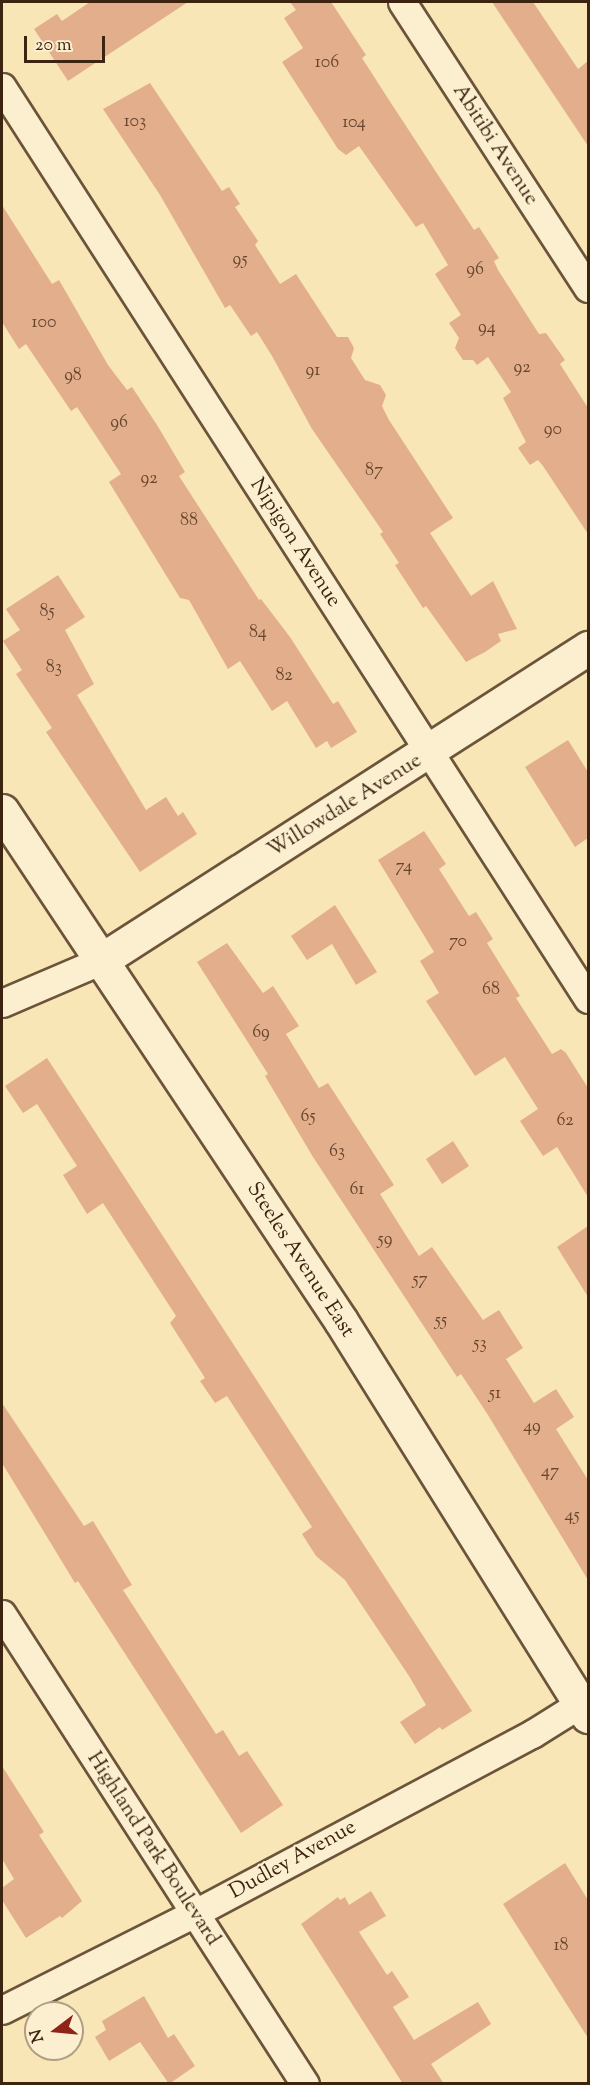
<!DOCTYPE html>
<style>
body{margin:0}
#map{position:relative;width:590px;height:2085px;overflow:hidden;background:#f9e6b7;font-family:"Sorts Mill Goudy",serif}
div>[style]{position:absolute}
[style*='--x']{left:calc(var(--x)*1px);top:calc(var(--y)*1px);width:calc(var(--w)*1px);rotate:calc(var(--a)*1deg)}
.building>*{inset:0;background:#e3ae8b}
.roads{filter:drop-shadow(2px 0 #6c543a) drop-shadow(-2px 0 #6c543a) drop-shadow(0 2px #6c543a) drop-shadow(0 -2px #6c543a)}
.street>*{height:27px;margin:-13.5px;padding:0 13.5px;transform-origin:13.5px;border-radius:13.5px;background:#fbefd0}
.secondary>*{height:33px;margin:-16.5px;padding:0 16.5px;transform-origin:16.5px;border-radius:16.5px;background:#fbefd0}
span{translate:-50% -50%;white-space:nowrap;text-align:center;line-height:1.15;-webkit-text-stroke:4.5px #fbefd0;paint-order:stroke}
.number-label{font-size:18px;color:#66462f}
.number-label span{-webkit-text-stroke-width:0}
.street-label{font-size:21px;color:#3d2410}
.frame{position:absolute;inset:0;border:3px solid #3d2410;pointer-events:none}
.north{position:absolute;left:24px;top:2001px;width:60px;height:60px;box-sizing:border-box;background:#fbefd0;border:2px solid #af9e83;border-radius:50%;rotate:254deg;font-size:16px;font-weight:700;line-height:24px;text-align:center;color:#3d2410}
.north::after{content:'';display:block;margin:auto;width:21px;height:27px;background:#8f2418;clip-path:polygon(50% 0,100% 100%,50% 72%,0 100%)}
.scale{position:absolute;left:24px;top:36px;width:81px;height:27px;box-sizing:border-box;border:3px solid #3d2410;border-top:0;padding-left:8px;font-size:18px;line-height:21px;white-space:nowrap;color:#3d2410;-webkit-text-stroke:4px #fbefd0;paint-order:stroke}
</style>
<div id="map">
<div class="building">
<div style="clip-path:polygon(90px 2px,188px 2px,68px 81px,34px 29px,57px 14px,62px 21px)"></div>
<div style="clip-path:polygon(290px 2px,331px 2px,366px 55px,362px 58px,389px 100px,474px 230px,479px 227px,499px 258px,494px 261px,498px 270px,539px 334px,546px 333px,565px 360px,560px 364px,588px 408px,588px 534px,543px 466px,538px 460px,530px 465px,518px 448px,526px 442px,503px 398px,511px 392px,488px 357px,477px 365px,473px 360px,463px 360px,455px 348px,459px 338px,449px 323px,461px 315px,435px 274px,448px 265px,423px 223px,416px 227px,359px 146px,346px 155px,338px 149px,282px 62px,303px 48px,284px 18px,296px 10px)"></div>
<div style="clip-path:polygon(492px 2px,533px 2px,578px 69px,588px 61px,588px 146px)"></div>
<div style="clip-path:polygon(150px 83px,222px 191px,229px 187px,240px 204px,235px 207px,258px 241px,255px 245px,280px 284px,296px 274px,337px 337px,348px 337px,354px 348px,351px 358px,365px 380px,380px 385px,386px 395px,382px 406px,389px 420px,453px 518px,430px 533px,471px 596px,493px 581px,517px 629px,498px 634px,501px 641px,485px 652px,466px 662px,426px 606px,423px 608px,395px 565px,399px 563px,380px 534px,383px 532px,312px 429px,272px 356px,257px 332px,251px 336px,230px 305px,225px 308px,160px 195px,103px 109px)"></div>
<div style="clip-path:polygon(2px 205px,52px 284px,59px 280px,108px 365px,127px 390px,132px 387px,157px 425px,185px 472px,179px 476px,259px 600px,261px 599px,290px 637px,333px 704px,338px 701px,357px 732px,331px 748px,327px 741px,316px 748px,287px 701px,272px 711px,240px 661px,228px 669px,189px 600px,180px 598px,109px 482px,121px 474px,77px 407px,71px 411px,26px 344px,19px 349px,2px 322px)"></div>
<div style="clip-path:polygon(58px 575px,85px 617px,65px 630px,94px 684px,77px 695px,146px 810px,166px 797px,178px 816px,183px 812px,197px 834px,140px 872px,46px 732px,52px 728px,16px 674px,22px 670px,3px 641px,20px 630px,6px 609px)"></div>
<div style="clip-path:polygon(568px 740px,588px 772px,588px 838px,575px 847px,525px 767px)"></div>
<div style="clip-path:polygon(424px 831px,446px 864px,439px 869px,469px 916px,476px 912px,493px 939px,487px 943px,520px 996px,516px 998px,552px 1054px,561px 1049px,566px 1053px,588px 1088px,588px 1197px,557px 1147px,543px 1156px,520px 1121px,538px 1109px,505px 1057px,475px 1076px,426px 1001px,439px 993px,420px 961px,434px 952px,378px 860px)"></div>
<div style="clip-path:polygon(335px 905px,377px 972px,356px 985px,332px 944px,307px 960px,291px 936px)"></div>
<div style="clip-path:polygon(227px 943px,263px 993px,273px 986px,299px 1026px,286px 1034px,319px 1088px,328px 1083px,394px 1185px,380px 1194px,419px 1256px,432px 1247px,483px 1320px,499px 1310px,523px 1348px,506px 1359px,534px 1403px,556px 1389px,574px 1417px,556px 1429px,588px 1480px,588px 1580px,488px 1415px,461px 1374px,457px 1377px,313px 1157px,265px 1076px,268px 1074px,197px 962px)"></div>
<div style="clip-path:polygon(47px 1058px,472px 1711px,442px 1730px,440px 1727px,415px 1744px,400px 1722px,426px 1705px,409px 1676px,345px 1580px,316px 1556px,302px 1534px,312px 1527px,227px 1396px,215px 1403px,200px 1381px,205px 1378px,170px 1323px,176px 1316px,103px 1203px,87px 1214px,63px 1175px,77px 1166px,37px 1104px,23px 1113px,5px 1086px)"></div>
<div style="clip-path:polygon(453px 1141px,469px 1166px,442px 1184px,426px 1159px)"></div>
<div style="clip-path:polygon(588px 1226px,588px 1297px,557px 1247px)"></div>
<div style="clip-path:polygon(2px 1403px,84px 1526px,93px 1521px,132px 1585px,123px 1590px,216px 1734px,223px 1730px,239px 1756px,247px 1751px,283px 1805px,241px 1833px,78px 1581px,75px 1583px,2px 1463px)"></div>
<div style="clip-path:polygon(2px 1766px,44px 1832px,39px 1835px,82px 1901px,62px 1918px,60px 1916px,26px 1938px,2px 1900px,2px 1888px,14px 1879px,2px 1859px)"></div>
<div style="clip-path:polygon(565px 1863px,588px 1900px,588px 2038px,503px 1904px)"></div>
<div style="clip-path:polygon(371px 1891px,386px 1916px,359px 1932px,387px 1975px,392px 1971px,409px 1997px,393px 2007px,414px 2040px,478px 2002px,491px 2024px,431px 2064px,444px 2084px,403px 2084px,301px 1924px,338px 1897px,340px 1900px,345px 1897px,349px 1905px)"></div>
<div style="clip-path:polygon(144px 1996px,168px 2038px,174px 2034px,195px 2066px,169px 2084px,140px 2042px,109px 2061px,95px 2037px,106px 2030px,102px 2021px)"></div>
</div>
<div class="roads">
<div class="street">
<div style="--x:402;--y:2;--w:341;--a:57"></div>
<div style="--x:2;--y:87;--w:1084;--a:57.28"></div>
<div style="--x:2;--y:1003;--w:107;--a:-23.2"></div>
<div style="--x:2;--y:1614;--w:559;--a:57.19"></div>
<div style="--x:2;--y:2010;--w:216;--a:-26.7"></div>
<div style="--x:195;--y:1913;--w:382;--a:-28"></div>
<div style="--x:532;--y:1734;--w:66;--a:-32"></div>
</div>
<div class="secondary">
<div style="--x:2;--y:811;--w:612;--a:56.39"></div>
<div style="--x:341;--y:1321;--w:466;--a:58"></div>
<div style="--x:100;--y:961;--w:580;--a:-32.68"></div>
</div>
</div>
<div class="number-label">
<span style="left:327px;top:63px">106</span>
<span style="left:135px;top:122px">103</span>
<span style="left:354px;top:123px">104</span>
<span style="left:240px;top:260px">95</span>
<span style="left:475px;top:270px">96</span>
<span style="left:44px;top:323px">100</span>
<span style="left:487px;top:328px">94</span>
<span style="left:522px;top:368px">92</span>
<span style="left:313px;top:371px">91</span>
<span style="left:73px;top:376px">98</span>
<span style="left:119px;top:423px">96</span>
<span style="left:553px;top:430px">90</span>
<span style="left:374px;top:471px">87</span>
<span style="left:149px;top:479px">92</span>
<span style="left:189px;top:521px">88</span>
<span style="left:47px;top:612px">85</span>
<span style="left:258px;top:633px">84</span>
<span style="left:54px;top:668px">83</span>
<span style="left:284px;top:676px">82</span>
<span style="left:404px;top:867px">74</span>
<span style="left:458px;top:942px">70</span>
<span style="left:491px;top:990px">68</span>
<span style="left:261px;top:1033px">69</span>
<span style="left:308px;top:1117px">65</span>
<span style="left:565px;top:1121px">62</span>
<span style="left:337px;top:1152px">63</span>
<span style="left:357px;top:1190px">61</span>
<span style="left:385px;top:1240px">59</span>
<span style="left:420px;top:1280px">57</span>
<span style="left:441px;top:1321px">55</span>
<span style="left:480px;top:1344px">53</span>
<span style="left:495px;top:1394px">51</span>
<span style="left:532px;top:1427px">49</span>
<span style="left:550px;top:1472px">47</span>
<span style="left:572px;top:1516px">45</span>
<span style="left:561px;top:1946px">18</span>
</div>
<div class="street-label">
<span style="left:495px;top:145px;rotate:57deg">Abitibi Avenue</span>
<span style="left:295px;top:543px;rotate:57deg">Nipigon Avenue</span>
<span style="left:345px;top:806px;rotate:-32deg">Willowdale Avenue</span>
<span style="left:300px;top:1260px;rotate:57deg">Steeles Avenue East</span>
<span style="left:153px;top:1849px;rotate:57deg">Highland Park Boulevard</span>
<span style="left:293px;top:1860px;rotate:-29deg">Dudley Avenue</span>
</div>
<div class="frame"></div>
<div class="north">N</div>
<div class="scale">20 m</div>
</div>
